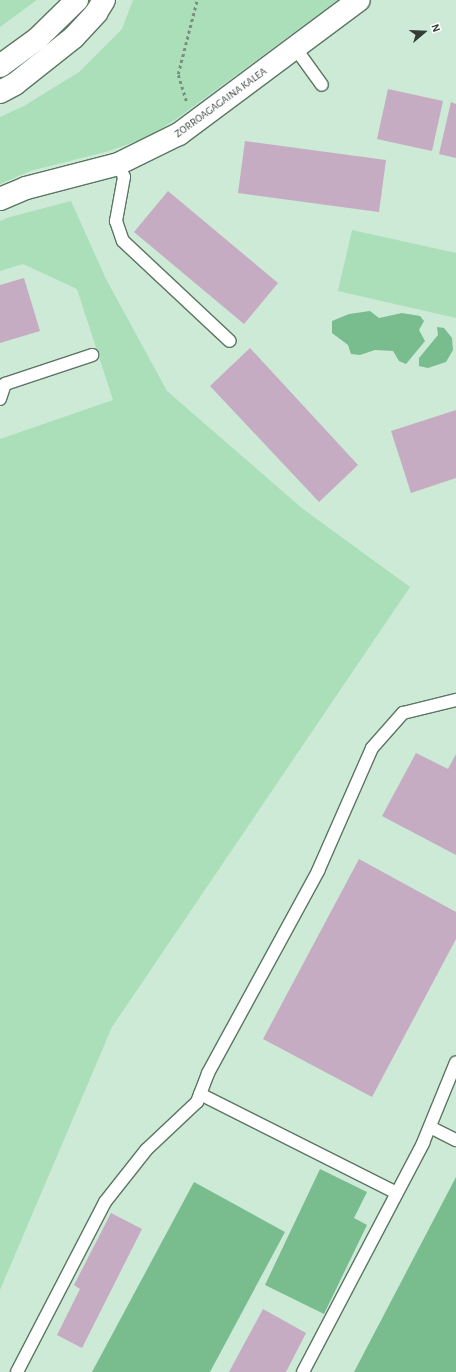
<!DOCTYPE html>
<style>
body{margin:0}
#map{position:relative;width:456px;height:1372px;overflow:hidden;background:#ccead5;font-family:"Alegreya Sans",sans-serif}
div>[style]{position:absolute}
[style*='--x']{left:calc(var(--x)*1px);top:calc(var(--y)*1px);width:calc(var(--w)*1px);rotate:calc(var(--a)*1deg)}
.green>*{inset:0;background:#aadfba}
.water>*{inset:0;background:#79bd8f}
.building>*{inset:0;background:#c5acc3}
.path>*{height:2.5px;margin-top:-1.25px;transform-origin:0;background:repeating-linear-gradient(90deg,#7b8f81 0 3px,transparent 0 6px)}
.roads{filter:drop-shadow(1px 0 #5b7663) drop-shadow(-1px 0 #5b7663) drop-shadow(0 1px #5b7663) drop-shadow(0 -1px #5b7663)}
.lane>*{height:12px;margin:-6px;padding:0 6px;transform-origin:6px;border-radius:6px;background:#fff}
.street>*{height:22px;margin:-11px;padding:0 11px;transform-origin:11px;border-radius:11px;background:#fff}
.secondary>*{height:22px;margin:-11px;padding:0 11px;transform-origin:11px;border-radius:11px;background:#fff}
span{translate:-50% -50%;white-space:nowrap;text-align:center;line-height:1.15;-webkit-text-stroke:3.5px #fff;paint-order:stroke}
.street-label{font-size:11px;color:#323d35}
.north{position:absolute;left:404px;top:12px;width:40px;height:40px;-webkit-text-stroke:3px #fff;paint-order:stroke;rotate:71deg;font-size:11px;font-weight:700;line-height:16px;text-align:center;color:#323d35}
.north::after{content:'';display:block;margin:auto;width:14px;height:18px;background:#323d35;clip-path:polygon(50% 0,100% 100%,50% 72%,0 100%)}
</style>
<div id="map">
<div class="green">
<div style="clip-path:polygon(0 0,37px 0,0 27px)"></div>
<div style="clip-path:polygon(133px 0,338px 0,179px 117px,151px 136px,109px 151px,30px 171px,0 184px,0 117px,24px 106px,79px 72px,122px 29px)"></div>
<div style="clip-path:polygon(71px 201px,106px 279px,167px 391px,303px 509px,410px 587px,112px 1027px,0 1290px,0 439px,113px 400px,77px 289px,23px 264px,0 271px,0 221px,10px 217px)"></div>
<div style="clip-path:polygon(352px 230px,456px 253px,456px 318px,338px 291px)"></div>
</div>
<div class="water">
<div style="clip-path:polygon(370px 311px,379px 318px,402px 313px,420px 316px,424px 321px,419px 330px,425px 341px,406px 364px,399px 361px,393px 351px,375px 350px,360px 355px,351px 354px,348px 345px,332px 333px,332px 321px,349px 314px)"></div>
<div style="clip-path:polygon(437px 327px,444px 328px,452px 338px,453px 350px,446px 362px,428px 368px,419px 366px,419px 358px,438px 335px)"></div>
<div style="clip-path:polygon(320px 1169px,367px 1192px,354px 1218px,367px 1225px,324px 1314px,265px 1285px)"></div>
<div style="clip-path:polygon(456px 1177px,456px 1372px,354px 1372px)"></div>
<div style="clip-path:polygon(194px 1182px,285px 1232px,210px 1372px,92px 1372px)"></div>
</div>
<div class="building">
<div style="clip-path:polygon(388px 89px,443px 101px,432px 151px,377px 139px)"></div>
<div style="clip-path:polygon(451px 102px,456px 104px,456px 158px,439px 154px)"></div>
<div style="clip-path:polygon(245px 141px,386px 160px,379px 212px,238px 193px)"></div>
<div style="clip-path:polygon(168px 191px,278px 283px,244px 324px,134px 232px)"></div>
<div style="clip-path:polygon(24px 278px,40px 331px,0 343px,0 285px)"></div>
<div style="clip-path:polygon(250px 348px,358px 465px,319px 502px,210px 386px)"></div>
<div style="clip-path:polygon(456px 410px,456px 478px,411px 493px,391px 431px)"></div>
<div style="clip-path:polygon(416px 753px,448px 769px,456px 754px,456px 855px,382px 816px)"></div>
<div style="clip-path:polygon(359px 859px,456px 912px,456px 939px,372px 1097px,263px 1039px)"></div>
<div style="clip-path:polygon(111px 1213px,142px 1229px,82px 1348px,57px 1335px,80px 1289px,74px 1285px)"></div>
<div style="clip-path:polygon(263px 1309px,306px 1333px,286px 1372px,229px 1372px)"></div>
</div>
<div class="path">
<div style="--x:186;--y:101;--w:28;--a:-107"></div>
<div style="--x:178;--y:74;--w:76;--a:-75.6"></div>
</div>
<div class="roads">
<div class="lane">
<div style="--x:296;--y:49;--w:44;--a:54.2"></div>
<div style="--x:118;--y:164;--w:14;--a:65"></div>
<div style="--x:124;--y:177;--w:45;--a:100.3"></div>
<div style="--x:116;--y:221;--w:21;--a:71"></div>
<div style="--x:123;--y:241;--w:146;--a:43.1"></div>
<div style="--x:0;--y:399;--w:16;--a:-72"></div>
<div style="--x:5;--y:384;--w:92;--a:-18.4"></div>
<div style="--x:200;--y:1094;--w:220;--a:26.7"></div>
<div style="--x:430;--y:1127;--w:29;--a:27"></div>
<div style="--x:17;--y:1372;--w:191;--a:-62.6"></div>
<div style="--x:105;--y:1202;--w:66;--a:-51.7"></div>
<div style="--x:146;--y:1150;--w:70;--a:-43.3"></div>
<div style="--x:197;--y:1102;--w:31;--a:-69"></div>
<div style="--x:208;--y:1073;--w:230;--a:-61.4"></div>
<div style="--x:318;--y:871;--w:134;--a:-66.3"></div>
<div style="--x:372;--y:748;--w:47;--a:-48.5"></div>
<div style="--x:403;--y:713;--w:55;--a:-13.8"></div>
<div style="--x:303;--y:1372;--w:259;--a:-62.3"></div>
<div style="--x:423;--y:1143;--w:87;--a:-67.8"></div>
</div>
<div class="street">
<div style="--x:0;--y:199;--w:28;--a:-23"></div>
<div style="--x:26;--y:188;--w:95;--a:-14.6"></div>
<div style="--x:118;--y:164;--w:68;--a:-26.2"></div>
<div style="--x:179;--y:134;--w:224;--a:-36.7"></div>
</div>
<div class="secondary">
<div style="--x:0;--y:66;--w:46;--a:-36.1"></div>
<div style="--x:37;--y:39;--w:56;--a:-44.3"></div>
<div style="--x:0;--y:92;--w:17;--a:-28"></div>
<div style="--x:15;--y:84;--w:75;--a:-38.5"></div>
<div style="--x:74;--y:37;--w:33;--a:-47"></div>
<div style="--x:96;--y:13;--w:15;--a:-58"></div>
</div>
</div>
<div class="street-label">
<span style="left:221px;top:103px;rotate:-36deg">ZORROAGAGAINA KALEA</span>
</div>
<div class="north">N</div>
</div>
